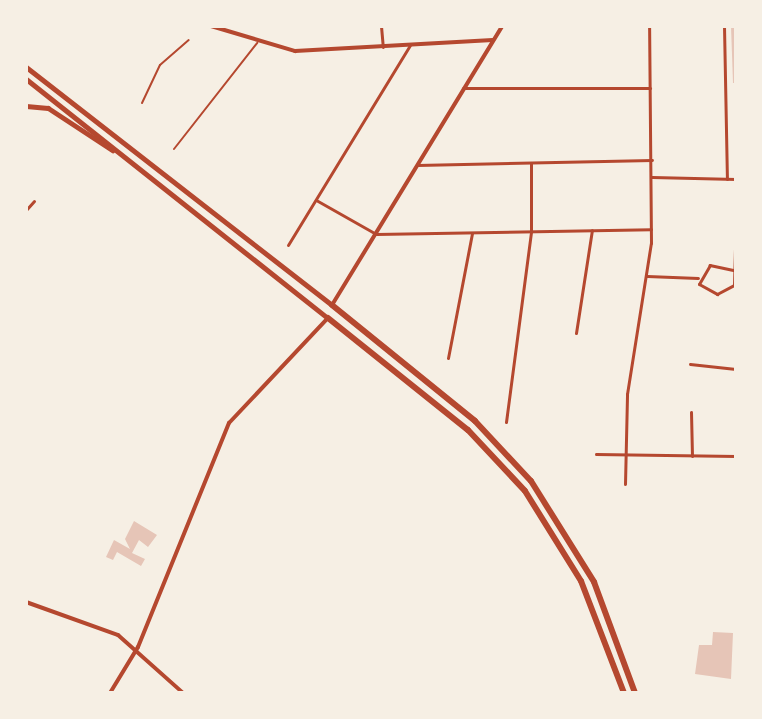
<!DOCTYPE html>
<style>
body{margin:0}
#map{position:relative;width:762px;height:719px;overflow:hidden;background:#f6efe4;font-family:"Public Sans",sans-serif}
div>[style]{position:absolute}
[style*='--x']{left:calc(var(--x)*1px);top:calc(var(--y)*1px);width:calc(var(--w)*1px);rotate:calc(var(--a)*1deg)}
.building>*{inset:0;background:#e6c5b7}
.service>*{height:2px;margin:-1px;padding:0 1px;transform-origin:1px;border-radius:1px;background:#b5482f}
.minor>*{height:3px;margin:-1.5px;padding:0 1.5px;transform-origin:1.5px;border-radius:1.5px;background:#b5482f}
.tertiary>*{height:4px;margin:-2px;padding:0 2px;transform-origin:2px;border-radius:2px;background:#b5482f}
.secondary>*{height:4px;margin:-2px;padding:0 2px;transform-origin:2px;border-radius:2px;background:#b5482f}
.trunk>*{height:5px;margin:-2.5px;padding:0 2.5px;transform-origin:2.5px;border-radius:2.5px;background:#b5482f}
.motorway>*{height:6px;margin:-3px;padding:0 3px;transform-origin:3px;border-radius:3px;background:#b5482f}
span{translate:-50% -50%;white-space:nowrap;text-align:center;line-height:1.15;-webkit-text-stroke:8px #f6efe4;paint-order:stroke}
.frame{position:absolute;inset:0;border:28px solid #f6efe4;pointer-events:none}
</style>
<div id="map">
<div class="building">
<div style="clip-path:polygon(731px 26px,736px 26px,736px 83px,733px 83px)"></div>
<div style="clip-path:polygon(134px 521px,157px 535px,148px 547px,139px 540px,132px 553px,145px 559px,141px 566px,117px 552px,113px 560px,106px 557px,114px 540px,130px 549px,125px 539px)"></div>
<div style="clip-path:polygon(713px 632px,733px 633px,731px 679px,695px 674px,699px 645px,712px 645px)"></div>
</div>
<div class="service">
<div style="--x:142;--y:103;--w:42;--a:-64.7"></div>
<div style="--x:160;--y:65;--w:38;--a:-41"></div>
<div style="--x:174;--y:149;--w:135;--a:-51.9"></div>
</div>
<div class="minor">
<div style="--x:381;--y:26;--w:21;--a:85"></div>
<div style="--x:724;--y:26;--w:153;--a:88.9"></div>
<div style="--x:463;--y:88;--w:187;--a:0"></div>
<div style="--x:417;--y:165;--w:235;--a:-1.2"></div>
<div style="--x:652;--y:177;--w:84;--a:1.4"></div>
<div style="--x:316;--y:200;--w:69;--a:29.5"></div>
<div style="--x:376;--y:234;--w:275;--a:-1"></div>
<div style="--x:26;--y:210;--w:12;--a:-48"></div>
<div style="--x:288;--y:245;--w:234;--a:-58.6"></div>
<div style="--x:733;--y:270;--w:24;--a:-168"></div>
<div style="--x:710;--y:265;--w:22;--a:120"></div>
<div style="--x:699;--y:284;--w:21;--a:29"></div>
<div style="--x:717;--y:294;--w:19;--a:-28"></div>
<div style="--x:734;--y:285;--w:71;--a:-88.4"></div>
<div style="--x:647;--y:276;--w:51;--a:2.2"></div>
<div style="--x:576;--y:333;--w:104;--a:-81.2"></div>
<div style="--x:448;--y:358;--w:127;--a:-79.1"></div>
<div style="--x:690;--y:364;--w:46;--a:6.2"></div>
<div style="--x:691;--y:412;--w:44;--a:88.7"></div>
<div style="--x:506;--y:422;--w:193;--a:-82.5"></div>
<div style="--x:531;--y:231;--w:68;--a:-90"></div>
<div style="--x:596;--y:454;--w:140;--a:0.8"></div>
<div style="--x:625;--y:484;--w:90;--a:-88.7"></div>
<div style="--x:627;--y:394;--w:153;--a:-81"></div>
<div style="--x:651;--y:243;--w:217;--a:-90.5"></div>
</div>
<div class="tertiary">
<div style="--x:211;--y:26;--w:88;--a:16.6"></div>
<div style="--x:295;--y:51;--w:198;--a:-3.2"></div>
<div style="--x:26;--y:602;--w:98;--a:19.7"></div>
<div style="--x:118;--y:635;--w:87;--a:41.7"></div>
<div style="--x:110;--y:693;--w:54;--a:-58.7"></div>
<div style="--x:138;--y:647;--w:242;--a:-67.9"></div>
<div style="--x:229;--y:423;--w:144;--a:-46.7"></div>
</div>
<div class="secondary">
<div style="--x:332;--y:305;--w:327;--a:-58.6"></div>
</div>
<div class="trunk">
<div style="--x:26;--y:67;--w:388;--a:37.9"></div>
<div style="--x:26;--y:79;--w:385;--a:38.4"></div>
<div style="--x:26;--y:106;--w:22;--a:5"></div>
<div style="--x:48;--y:108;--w:77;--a:33.3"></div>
</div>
<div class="motorway">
<div style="--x:332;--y:305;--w:184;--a:39"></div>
<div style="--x:475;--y:421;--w:82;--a:47"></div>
<div style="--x:531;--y:481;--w:119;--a:58"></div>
<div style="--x:594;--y:582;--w:118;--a:69.7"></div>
<div style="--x:328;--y:318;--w:179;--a:38.7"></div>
<div style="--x:468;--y:430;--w:83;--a:46.9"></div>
<div style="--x:525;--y:491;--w:106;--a:58.1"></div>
<div style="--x:581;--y:581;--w:120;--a:69"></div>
</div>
<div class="frame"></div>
</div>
